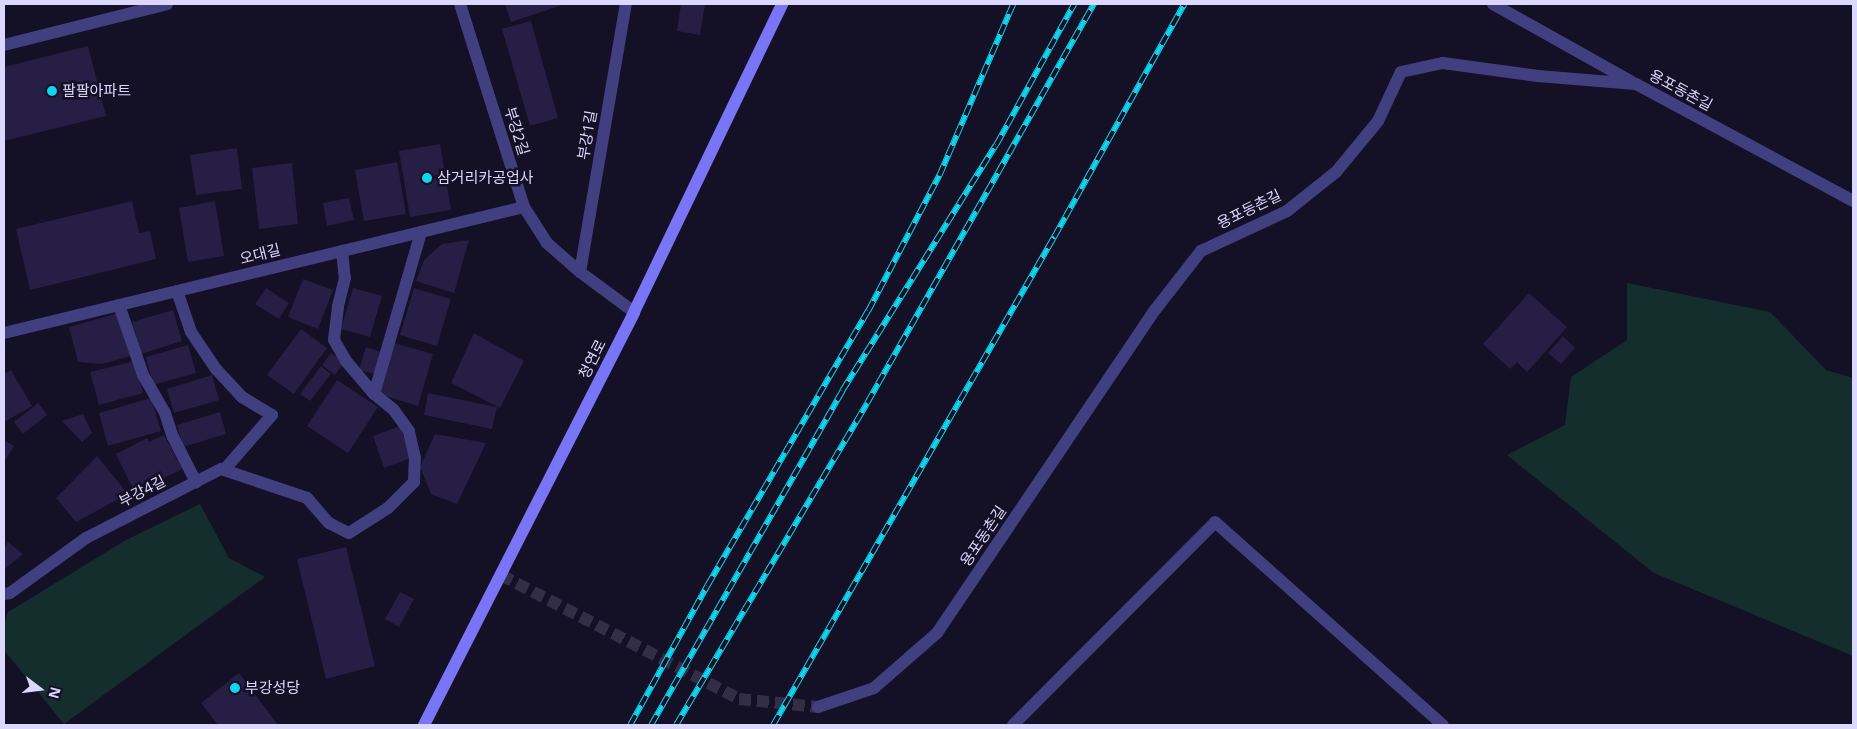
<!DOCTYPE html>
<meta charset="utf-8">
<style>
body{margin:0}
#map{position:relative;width:1857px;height:729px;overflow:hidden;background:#141025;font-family:"Noto Sans","Noto Sans KR",sans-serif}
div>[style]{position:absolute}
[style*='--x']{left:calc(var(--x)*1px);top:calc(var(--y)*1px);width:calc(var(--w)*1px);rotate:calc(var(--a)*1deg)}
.green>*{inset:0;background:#142e2e}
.building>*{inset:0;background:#261e44}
.minor-tunnel>*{height:12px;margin-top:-6px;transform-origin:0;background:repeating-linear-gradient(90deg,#322e45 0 12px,transparent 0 18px)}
.service>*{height:12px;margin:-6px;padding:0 6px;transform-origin:6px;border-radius:6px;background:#423f80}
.minor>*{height:12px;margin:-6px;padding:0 6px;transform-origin:6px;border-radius:6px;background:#423f80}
.secondary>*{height:12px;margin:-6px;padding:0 6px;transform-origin:6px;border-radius:6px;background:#7a74f6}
.rail>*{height:5.5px;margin-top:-2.75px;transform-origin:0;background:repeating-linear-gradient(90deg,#141025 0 11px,#10d5ef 0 22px);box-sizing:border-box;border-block:1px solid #10d5ef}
.dots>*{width:14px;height:14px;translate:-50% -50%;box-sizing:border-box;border:2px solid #141025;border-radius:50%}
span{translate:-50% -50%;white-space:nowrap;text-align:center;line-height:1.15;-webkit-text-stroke:5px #141025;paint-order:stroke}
.street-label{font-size:15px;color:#dcd7fc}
.poi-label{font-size:15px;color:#dcd7fc}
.left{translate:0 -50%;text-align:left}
.frame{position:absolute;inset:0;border:5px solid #dcd7fc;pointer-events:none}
.north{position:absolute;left:15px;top:664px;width:50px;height:50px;-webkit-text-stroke:4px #141025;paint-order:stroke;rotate:105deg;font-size:14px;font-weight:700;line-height:20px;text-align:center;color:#dcd7fc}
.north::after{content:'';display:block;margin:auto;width:18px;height:22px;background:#dcd7fc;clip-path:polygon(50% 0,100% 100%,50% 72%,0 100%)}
</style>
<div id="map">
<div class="green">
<div style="clip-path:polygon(1627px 283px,1770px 312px,1826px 370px,1853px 378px,1853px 656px,1654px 573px,1507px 455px,1565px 425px,1571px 377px,1627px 340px)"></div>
<div style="clip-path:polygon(200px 504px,229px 558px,265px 577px,64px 724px,4px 650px,4px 626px,8px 612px,126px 540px)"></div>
</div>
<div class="building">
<div style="clip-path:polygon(505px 4px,565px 4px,511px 22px)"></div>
<div style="clip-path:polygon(681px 4px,705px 4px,700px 35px,677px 31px)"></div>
<div style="clip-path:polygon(531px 21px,558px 118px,530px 126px,502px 29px)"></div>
<div style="clip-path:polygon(88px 46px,106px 116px,4px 141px,4px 67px)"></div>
<div style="clip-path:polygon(440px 144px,451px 210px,410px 217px,399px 151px)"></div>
<div style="clip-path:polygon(237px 148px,242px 189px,196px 195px,190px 155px)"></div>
<div style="clip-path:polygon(397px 162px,406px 214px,364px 221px,355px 170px)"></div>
<div style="clip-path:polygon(292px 163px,298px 224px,259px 229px,252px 168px)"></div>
<div style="clip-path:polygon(349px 198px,354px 220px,327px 226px,323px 203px)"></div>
<div style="clip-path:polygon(132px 201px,139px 233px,150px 231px,156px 259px,30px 290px,16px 229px)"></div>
<div style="clip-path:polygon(215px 201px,224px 256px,188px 262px,179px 208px)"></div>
<div style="clip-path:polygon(469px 240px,454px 293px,416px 281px,424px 260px,442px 244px)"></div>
<div style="clip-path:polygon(303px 279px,333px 290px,318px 329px,288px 317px)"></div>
<div style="clip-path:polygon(266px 288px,289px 303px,279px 319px,255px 304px)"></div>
<div style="clip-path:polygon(353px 288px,382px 296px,370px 337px,341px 329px)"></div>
<div style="clip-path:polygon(414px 288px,451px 299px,437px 346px,400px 335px)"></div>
<div style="clip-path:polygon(1529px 293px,1567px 327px,1527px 372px,1517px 362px,1510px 369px,1483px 344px)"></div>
<div style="clip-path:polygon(173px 310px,182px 341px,141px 354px,132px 322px)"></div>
<div style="clip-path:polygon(119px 313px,131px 356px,102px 364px,78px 362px,69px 327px)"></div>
<div style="clip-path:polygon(301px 329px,327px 348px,294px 394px,267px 375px)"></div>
<div style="clip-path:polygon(474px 333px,524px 361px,500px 408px,451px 383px)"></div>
<div style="clip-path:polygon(1563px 336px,1575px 348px,1561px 364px,1548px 353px)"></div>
<div style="clip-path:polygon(394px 343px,433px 354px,418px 406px,379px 394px)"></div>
<div style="clip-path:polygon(188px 345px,196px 373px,153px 385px,146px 357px)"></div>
<div style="clip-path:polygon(366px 347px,381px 352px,375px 374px,359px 370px)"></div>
<div style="clip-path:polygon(331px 353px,344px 362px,335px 375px,322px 365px)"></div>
<div style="clip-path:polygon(135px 361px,143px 393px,99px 405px,90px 372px)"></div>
<div style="clip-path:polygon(321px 366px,331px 374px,310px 401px,300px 394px)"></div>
<div style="clip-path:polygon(11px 370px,32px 406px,4px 422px,4px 374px)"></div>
<div style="clip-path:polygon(212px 375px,219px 400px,174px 413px,167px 389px)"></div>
<div style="clip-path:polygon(337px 380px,378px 407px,348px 453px,307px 426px)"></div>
<div style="clip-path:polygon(428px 393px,497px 407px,492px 429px,424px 415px)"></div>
<div style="clip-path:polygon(151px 398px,161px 431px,108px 446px,99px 413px)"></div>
<div style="clip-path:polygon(38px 403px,47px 415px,23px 434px,14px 422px)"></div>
<div style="clip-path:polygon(220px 412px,226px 434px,183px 447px,177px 425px)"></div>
<div style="clip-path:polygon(83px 414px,92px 433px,82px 442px,62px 421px)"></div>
<div style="clip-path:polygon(400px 426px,411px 458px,384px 468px,373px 436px)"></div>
<div style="clip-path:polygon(435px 434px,486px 443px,457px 504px,431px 494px,420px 467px)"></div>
<div style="clip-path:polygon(164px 435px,182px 469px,135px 493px,116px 454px,147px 438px,149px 442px)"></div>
<div style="clip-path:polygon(4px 440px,14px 446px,4px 462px)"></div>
<div style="clip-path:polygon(97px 456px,128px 494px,76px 522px,56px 498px)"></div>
<div style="clip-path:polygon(8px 542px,23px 554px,4px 570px,4px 548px)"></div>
<div style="clip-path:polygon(346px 547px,375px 666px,326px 679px,297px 559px)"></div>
<div style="clip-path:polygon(400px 592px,414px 599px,399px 627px,385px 619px)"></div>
<div style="clip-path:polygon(239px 673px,278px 725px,218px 725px,201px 703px)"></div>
</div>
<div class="minor-tunnel">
<div style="--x:501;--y:575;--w:268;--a:27.5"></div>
<div style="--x:739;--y:699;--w:79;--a:5.8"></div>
</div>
<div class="service">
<div style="--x:342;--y:251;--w:27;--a:84"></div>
<div style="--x:345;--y:278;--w:30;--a:104"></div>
<div style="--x:338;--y:307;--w:33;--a:97"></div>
<div style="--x:334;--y:340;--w:24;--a:60"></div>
<div style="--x:346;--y:361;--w:43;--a:49.7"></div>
<div style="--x:374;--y:394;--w:169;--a:-73.8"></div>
<div style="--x:177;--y:291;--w:43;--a:71.1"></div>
<div style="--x:191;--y:332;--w:45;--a:56"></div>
<div style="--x:216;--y:369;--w:38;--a:47"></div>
<div style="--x:242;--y:397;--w:35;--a:31"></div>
<div style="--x:272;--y:415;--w:73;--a:131.1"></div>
<div style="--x:119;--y:305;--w:74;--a:71.1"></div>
<div style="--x:143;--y:375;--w:44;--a:59.9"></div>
<div style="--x:165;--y:413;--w:25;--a:72"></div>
<div style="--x:173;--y:437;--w:51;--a:62.9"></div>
<div style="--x:307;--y:498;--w:33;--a:49"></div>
<div style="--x:329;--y:523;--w:22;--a:27"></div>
<div style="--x:349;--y:533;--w:46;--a:-32.7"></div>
<div style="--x:388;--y:508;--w:37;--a:-45"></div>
<div style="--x:414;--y:482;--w:24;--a:-88"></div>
<div style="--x:415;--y:458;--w:28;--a:-103"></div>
<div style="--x:409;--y:431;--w:26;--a:-126"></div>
<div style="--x:394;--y:410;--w:26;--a:-141"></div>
<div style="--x:1013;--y:725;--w:286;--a:-45.1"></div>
<div style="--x:1215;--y:522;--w:305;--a:41.7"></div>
</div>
<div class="minor">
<div style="--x:460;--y:4;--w:213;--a:72.5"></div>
<div style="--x:524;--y:207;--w:43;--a:57.4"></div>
<div style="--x:547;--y:243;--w:44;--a:41.3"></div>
<div style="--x:580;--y:272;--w:67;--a:36.5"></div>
<div style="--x:1493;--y:4;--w:159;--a:29.3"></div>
<div style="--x:4;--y:45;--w:168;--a:-14.1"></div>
<div style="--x:580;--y:272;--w:272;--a:-80.3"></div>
<div style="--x:4;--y:333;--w:535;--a:-13.62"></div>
<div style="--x:4;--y:594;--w:6;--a:-9"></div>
<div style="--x:10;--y:593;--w:94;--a:-35.9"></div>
<div style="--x:86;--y:538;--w:152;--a:-27.1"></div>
<div style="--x:221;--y:469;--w:91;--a:18.6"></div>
<div style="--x:818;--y:707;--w:59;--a:-18.7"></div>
<div style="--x:874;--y:688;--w:84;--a:-41.1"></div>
<div style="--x:937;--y:633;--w:390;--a:-56"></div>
<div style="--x:1155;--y:310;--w:75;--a:-52.1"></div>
<div style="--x:1201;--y:251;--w:95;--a:-24.9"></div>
<div style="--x:1287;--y:211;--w:63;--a:-38.5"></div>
<div style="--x:1336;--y:172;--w:66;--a:-50.5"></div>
<div style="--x:1378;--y:121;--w:54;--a:-64.9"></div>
<div style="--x:1401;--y:72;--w:43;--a:-12.1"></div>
<div style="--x:1443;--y:63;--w:96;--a:7.8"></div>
<div style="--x:1538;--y:76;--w:98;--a:4.7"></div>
<div style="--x:1636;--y:84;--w:247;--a:28.3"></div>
</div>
<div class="secondary">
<div style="--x:424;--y:725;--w:463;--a:-63"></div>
<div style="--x:634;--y:312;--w:342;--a:-64.3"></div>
</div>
<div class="rail">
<div style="--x:630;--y:725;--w:159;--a:-61"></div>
<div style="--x:707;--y:586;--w:319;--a:-59.7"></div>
<div style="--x:868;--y:311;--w:153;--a:-62.3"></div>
<div style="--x:939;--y:176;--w:187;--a:-66.7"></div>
<div style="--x:651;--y:725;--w:385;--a:-60.2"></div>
<div style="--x:842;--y:391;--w:290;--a:-58"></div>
<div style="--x:996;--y:145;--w:161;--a:-61"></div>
<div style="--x:676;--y:725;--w:374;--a:-59.3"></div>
<div style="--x:867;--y:403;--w:459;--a:-60.4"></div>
<div style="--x:773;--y:725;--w:563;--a:-60.07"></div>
<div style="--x:1054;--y:237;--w:267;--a:-60.8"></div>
</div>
<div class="dots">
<div style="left:52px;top:91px;background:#10d5ef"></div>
<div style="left:427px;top:178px;background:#10d5ef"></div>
<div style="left:235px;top:688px;background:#10d5ef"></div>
</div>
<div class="street-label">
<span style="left:1681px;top:90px;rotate:28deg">용포동촌길</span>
<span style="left:517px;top:131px;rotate:73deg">부강2길</span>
<span style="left:587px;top:135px;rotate:-80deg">부강1길</span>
<span style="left:1249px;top:209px;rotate:-26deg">용포동촌길</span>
<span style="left:260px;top:254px;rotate:-14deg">오대길</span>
<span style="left:592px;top:359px;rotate:-63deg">청연로</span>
<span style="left:142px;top:491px;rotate:-27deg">부강4길</span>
<span style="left:983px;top:536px;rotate:-56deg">용포동촌길</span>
</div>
<div class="poi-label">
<span class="left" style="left:62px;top:91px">팔팔아파트</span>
<span class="left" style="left:437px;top:178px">삼거리카공업사</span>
<span class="left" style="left:245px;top:688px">부강성당</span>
</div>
<div class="frame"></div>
<div class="north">N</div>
</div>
